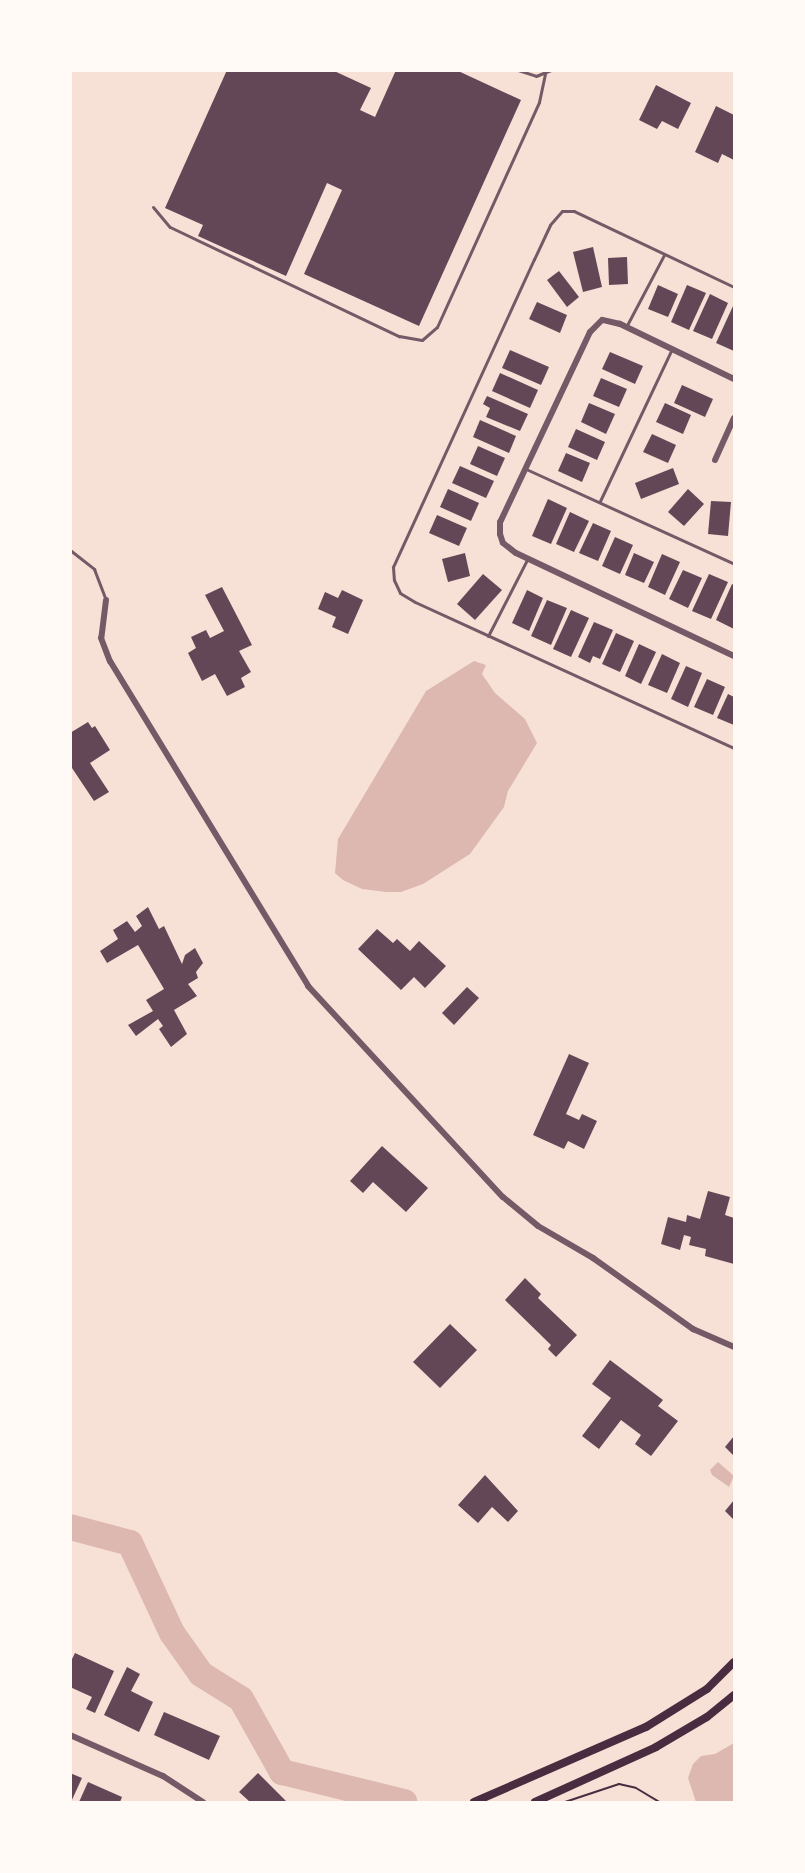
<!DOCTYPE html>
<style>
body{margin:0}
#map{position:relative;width:805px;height:1873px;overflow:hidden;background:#f7e1d7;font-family:Overpass,sans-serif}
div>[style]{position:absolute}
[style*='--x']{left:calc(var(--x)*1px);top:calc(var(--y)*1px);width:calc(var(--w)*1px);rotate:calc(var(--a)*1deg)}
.water>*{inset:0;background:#dcb8b0}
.river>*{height:26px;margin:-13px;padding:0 13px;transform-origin:13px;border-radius:13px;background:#dcb8b0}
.building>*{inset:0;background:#644757}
.path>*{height:2px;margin:-1px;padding:0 1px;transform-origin:1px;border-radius:1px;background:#4a2c40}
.service>*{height:3px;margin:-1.5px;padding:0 1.5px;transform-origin:1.5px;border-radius:1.5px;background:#755966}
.minor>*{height:6px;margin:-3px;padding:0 3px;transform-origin:3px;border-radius:3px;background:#755966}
.secondary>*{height:8px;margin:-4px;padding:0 4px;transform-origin:4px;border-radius:4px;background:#4a2c40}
span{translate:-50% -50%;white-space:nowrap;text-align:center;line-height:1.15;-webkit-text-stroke:4.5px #fffaf5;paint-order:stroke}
.frame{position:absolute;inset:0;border:72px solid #fffaf5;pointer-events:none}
</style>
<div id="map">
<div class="water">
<div style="clip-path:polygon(474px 661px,486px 665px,482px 674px,495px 693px,525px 719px,537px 743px,508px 791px,504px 807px,470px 854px,423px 884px,401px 892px,386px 892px,362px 889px,343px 880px,335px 873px,338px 839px,426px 691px)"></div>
<div style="clip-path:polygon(718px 1462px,734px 1476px,729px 1487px,712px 1475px,710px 1470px)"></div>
<div style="clip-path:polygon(734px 1743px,734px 1802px,696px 1802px,688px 1778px,693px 1764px,701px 1756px,715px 1754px)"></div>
</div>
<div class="river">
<div style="--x:70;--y:1527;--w:62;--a:14.9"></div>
<div style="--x:130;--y:1543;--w:99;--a:65"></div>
<div style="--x:172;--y:1633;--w:50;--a:54.7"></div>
<div style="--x:201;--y:1674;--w:47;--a:32"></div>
<div style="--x:241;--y:1699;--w:84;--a:60.7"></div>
<div style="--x:282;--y:1772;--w:126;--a:13.8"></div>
</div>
<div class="building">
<div style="clip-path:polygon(227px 70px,332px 70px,371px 88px,360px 110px,375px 117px,396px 70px,456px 70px,521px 100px,419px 326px,304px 274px,342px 190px,327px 183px,286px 276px,198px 236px,203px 225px,165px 208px)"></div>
<div style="clip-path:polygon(656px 85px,691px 103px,678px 129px,662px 121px,657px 129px,639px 120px)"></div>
<div style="clip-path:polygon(716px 106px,734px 115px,734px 160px,722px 154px,718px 163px,695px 152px)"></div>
<div style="clip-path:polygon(593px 247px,602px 287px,583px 292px,573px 252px)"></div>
<div style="clip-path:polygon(627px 257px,628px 284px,609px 285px,608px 258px)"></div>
<div style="clip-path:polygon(559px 271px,579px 297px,567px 307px,547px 280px)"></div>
<div style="clip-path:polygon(658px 285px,678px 294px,668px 317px,648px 309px)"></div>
<div style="clip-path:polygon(687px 285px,706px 293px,689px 330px,671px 322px)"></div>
<div style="clip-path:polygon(710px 294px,728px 303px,712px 339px,693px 331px)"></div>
<div style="clip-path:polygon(537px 302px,567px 315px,560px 333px,529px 319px)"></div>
<div style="clip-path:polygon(733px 306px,734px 307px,734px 351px,716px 343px)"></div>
<div style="clip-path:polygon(510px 350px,549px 367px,541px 385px,502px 368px)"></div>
<div style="clip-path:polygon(610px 352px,643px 366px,635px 384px,602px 369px)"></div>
<div style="clip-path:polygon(500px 373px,538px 390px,530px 408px,492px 391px)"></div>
<div style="clip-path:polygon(601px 378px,627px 389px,619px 407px,593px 396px)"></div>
<div style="clip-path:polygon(682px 385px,713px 399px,705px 417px,674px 403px)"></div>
<div style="clip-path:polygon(487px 396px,528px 414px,520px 431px,486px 417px,490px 408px,483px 404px)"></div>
<div style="clip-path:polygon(589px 403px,615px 414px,606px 434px,581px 422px)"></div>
<div style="clip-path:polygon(665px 403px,691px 415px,683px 434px,656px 422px)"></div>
<div style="clip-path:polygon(480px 420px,516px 436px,509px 453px,473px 437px)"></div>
<div style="clip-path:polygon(576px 429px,605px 442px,597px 460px,568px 447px)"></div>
<div style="clip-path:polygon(652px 434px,676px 445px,668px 463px,643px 452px)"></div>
<div style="clip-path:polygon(478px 446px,505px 458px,497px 476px,470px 464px)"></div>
<div style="clip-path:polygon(566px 453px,590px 463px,582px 482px,558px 471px)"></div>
<div style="clip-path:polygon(460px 466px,494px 481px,486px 498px,452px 483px)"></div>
<div style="clip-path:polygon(673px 468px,679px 484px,641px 499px,635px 483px)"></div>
<div style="clip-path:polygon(448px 489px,479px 503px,471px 521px,440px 507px)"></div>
<div style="clip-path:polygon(688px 489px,704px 504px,684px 526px,668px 512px)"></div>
<div style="clip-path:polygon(548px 499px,567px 508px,551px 544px,532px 536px)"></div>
<div style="clip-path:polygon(711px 501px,731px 502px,728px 536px,708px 534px)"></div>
<div style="clip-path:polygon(570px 512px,589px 521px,574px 552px,556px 544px)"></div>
<div style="clip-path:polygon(437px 515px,467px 528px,459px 546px,429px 533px)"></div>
<div style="clip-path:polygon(593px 523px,611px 531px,598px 561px,579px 553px)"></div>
<div style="clip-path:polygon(615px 537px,633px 545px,620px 574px,602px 566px)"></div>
<div style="clip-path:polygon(465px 553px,470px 576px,448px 582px,442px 559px)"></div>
<div style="clip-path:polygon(634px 553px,654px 562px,644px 583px,625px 575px)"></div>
<div style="clip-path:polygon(662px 554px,680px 562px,665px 595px,648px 587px)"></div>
<div style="clip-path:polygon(683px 570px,702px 578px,688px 608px,669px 599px)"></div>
<div style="clip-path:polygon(483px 574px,502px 590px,475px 620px,457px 604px)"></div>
<div style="clip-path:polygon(709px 574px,728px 582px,711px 619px,692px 611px)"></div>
<div style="clip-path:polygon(732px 584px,734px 585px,734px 629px,716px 620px)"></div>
<div style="clip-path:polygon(222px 587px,252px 645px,239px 651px,251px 672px,241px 678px,245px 687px,227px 696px,215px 674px,202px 681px,188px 653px,196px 648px,191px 637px,206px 630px,210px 638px,224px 631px,205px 595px)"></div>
<div style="clip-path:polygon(342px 590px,363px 600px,348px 634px,332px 627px,336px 617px,318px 609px,325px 592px,338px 598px)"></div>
<div style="clip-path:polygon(527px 590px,543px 598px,529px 631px,512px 623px)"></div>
<div style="clip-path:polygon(547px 600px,567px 608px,551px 645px,531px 636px)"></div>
<div style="clip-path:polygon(571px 610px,589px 618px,571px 657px,553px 649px)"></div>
<div style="clip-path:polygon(594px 622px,613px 630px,600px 659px,593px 656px,590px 663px,578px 657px)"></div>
<div style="clip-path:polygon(616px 633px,634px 641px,620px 672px,602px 664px)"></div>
<div style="clip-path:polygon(639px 644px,656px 652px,641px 684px,625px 676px)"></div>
<div style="clip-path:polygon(662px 654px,680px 663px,667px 693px,648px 685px)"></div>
<div style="clip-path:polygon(686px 666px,702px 673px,688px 707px,671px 699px)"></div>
<div style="clip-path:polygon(707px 679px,725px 687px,713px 715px,694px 707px)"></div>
<div style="clip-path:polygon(728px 694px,734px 697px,734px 725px,717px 718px)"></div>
<div style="clip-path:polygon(88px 722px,92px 728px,95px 726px,110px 750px,90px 763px,109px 792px,94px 801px,70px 765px,70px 733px)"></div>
<div style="clip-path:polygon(148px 907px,159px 929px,164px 926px,182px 964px,185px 955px,195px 948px,203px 963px,196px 972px,198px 978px,188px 984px,197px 996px,174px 1010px,187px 1034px,171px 1047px,159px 1029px,163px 1026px,158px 1019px,136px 1036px,128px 1025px,153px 1011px,146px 1000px,164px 989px,138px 945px,107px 963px,100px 951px,118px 939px,113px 930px,127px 921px,135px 932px,142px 926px,136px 916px)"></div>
<div style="clip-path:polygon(377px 929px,393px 943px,397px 939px,410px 951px,419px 941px,446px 966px,425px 988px,414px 977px,401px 990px,358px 949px)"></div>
<div style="clip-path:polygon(467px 987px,479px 998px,454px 1025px,442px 1013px)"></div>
<div style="clip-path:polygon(569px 1054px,589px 1063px,566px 1114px,579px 1120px,582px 1114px,597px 1121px,584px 1149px,568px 1141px,564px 1149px,533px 1135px)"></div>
<div style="clip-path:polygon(382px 1146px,428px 1188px,406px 1212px,373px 1182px,363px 1193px,350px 1181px)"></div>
<div style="clip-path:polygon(708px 1191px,730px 1197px,725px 1215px,734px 1218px,734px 1264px,705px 1256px,706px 1249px,689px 1245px,691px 1237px,684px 1235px,680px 1250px,661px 1244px,668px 1217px,686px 1222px,687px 1215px,700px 1219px)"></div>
<div style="clip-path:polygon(525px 1278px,541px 1294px,538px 1298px,577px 1335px,556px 1357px,548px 1349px,551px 1345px,505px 1300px)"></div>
<div style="clip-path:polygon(450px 1324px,477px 1350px,440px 1388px,413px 1362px)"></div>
<div style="clip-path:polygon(610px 1360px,663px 1400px,658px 1406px,678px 1421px,651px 1456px,635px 1444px,641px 1435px,621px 1420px,599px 1449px,582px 1436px,611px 1398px,592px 1384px)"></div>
<div style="clip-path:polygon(734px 1436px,734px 1456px,725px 1447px)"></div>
<div style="clip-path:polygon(485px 1475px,518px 1511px,508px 1522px,492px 1507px,478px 1523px,458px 1505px)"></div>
<div style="clip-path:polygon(734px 1500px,734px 1520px,725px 1511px)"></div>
<div style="clip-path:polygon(75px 1653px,114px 1671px,95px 1713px,86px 1709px,92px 1697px,70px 1687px,70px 1663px)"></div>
<div style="clip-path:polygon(127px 1667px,140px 1674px,131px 1691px,153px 1702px,139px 1732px,104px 1715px)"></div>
<div style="clip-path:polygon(164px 1712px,220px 1736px,209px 1760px,154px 1735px)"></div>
<div style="clip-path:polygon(70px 1773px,82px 1778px,71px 1802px,70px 1802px)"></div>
<div style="clip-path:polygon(258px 1773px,287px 1802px,250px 1802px,239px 1792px)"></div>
<div style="clip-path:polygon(88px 1782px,122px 1797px,120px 1802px,79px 1802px)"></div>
</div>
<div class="path">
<div style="--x:565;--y:1802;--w:57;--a:-18.4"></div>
<div style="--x:619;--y:1784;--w:17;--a:13"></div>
<div style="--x:636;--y:1788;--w:27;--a:31"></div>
</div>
<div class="service">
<div style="--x:518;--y:70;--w:19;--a:18"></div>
<div style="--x:536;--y:76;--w:16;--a:-22"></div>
<div style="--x:153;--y:207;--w:26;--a:50"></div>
<div style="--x:170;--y:227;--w:254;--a:25.5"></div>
<div style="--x:399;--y:336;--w:23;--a:10"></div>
<div style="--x:422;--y:340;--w:20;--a:-41"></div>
<div style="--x:437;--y:327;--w:247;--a:-65.6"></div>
<div style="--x:539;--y:102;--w:29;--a:-78"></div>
<div style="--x:734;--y:287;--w:177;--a:-154.6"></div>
<div style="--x:574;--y:211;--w:12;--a:180"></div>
<div style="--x:562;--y:211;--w:18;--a:131"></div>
<div style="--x:550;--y:225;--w:38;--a:115"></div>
<div style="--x:534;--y:259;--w:339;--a:114.6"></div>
<div style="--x:393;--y:567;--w:13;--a:86"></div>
<div style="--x:394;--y:580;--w:14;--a:65"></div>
<div style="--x:400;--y:593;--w:17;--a:31"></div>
<div style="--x:415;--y:602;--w:351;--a:24.6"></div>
<div style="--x:626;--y:327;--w:81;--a:-62.2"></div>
<div style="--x:526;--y:469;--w:229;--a:24.5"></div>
<div style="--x:600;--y:501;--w:168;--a:-64.7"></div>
<div style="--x:70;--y:550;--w:31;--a:38"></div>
<div style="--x:94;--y:569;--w:33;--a:69"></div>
<div style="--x:488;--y:636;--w:88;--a:-62.9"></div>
</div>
<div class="minor">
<div style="--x:734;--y:379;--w:127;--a:-154.2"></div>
<div style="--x:620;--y:324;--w:18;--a:-167"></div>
<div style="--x:602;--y:320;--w:17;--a:135"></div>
<div style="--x:590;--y:332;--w:210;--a:115.3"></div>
<div style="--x:500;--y:522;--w:12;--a:90"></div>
<div style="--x:500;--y:534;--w:9;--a:72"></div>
<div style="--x:503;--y:543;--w:16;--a:38"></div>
<div style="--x:516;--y:553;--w:241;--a:25.3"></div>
<div style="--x:715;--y:460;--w:46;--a:-65.7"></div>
<div style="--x:106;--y:600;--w:38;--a:97"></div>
<div style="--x:101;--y:638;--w:25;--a:69"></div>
<div style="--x:110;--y:661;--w:381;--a:58.6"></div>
<div style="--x:308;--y:986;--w:287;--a:47.3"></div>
<div style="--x:503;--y:1197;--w:45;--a:39.6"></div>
<div style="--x:538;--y:1226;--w:64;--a:30.2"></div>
<div style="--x:593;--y:1258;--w:123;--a:35.4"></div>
<div style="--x:693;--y:1329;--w:45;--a:23.7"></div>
<div style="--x:70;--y:1735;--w:102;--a:23.8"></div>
<div style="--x:163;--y:1776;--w:48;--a:33"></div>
</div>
<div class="secondary">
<div style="--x:474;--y:1802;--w:188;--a:-23.6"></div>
<div style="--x:646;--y:1727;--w:72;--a:-31.9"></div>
<div style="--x:707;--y:1689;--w:38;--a:-45"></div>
<div style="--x:535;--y:1802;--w:133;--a:-24.4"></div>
<div style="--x:656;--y:1747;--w:59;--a:-30.5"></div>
<div style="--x:707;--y:1717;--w:35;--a:-39"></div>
</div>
<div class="frame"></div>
</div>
